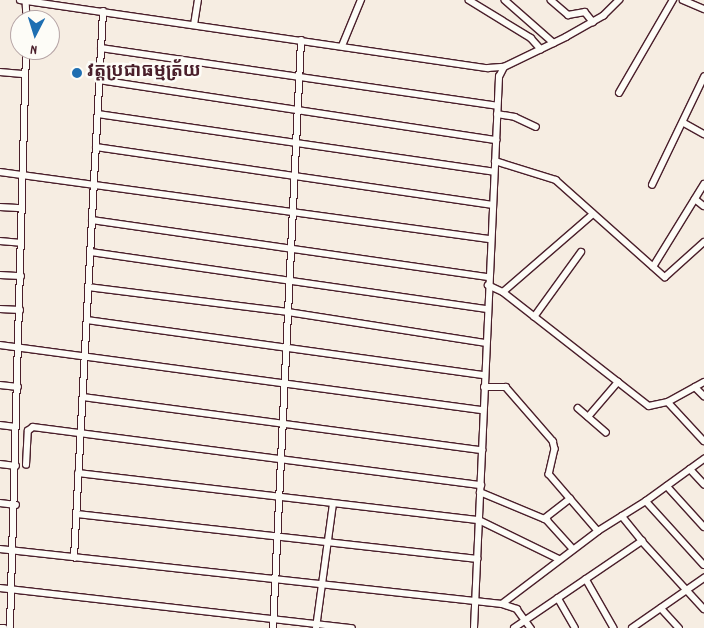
<!DOCTYPE html>
<meta charset="utf-8">
<style>
body{margin:0}
#map{position:relative;width:704px;height:628px;overflow:hidden;background:#f6ede2;font-family:Dekko,"Noto Sans Khmer",sans-serif}
div>[style]{position:absolute}
[style*='--x']{left:calc(var(--x)*1px);top:calc(var(--y)*1px);width:calc(var(--w)*1px);rotate:calc(var(--a)*1deg)}
.roads{filter:drop-shadow(1px 0 #4a1f2b) drop-shadow(-1px 0 #4a1f2b) drop-shadow(0 1px #4a1f2b) drop-shadow(0 -1px #4a1f2b)}
.minor>*{height:5.5px;margin:-2.75px;padding:0 2.75px;transform-origin:2.75px;border-radius:2.75px;background:#fdfcf7}
.dots>*{width:14px;height:14px;translate:-50% -50%;box-sizing:border-box;border:2px solid #fdfcf7;border-radius:50%}
span{translate:-50% -50%;white-space:nowrap;text-align:center;line-height:1.15;-webkit-text-stroke:5px #fdfcf7;paint-order:stroke}
.poi-label{font-size:18px;color:#4a1f2b;font-weight:700}
.left{translate:0 -50%;text-align:left}
.north{position:absolute;left:10px;top:10px;width:50px;height:50px;box-sizing:border-box;background:#fdfcf7;border:1px solid #b5a4a5;border-radius:50%;rotate:185deg;font-size:14px;font-weight:700;line-height:20px;text-align:center;color:#4a1f2b}
.north::after{content:'';display:block;margin:auto;width:18px;height:22px;background:#1f6fb2;clip-path:polygon(50% 0,100% 100%,50% 72%,0 100%)}
</style>
<div id="map">
<div class="roads">
<div class="minor">
<div style="--x:20;--y:0;--w:473;--a:8.3"></div>
<div style="--x:488;--y:68;--w:16;--a:-4"></div>
<div style="--x:504;--y:67;--w:69;--a:-25.8"></div>
<div style="--x:566;--y:37;--w:43;--a:-29.6"></div>
<div style="--x:603;--y:16;--w:23;--a:-45"></div>
<div style="--x:26;--y:0;--w:20;--a:87"></div>
<div style="--x:469;--y:0;--w:73;--a:31.5"></div>
<div style="--x:531;--y:38;--w:15;--a:48"></div>
<div style="--x:505;--y:0;--w:65;--a:41.3"></div>
<div style="--x:551;--y:0;--w:23;--a:41"></div>
<div style="--x:568;--y:15;--w:17;--a:-10"></div>
<div style="--x:585;--y:12;--w:13;--a:51"></div>
<div style="--x:683;--y:0;--w:23;--a:23"></div>
<div style="--x:194;--y:25;--w:25;--a:-81"></div>
<div style="--x:342;--y:46;--w:50;--a:-67.6"></div>
<div style="--x:101;--y:48;--w:400;--a:8.3"></div>
<div style="--x:0;--y:72;--w:25;--a:5"></div>
<div style="--x:99;--y:80;--w:402;--a:8.6"></div>
<div style="--x:619;--y:93;--w:108;--a:-59.9"></div>
<div style="--x:98;--y:114;--w:400;--a:8.3"></div>
<div style="--x:497;--y:114;--w:18;--a:9"></div>
<div style="--x:515;--y:117;--w:23;--a:25"></div>
<div style="--x:684;--y:123;--w:23;--a:29"></div>
<div style="--x:96;--y:147;--w:401;--a:8.3"></div>
<div style="--x:495;--y:161;--w:64;--a:17.3"></div>
<div style="--x:556;--y:180;--w:146;--a:41.7"></div>
<div style="--x:665;--y:277;--w:52;--a:-41.9"></div>
<div style="--x:0;--y:172;--w:495;--a:7.8"></div>
<div style="--x:652;--y:185;--w:120;--a:-64.3"></div>
<div style="--x:695;--y:199;--w:11;--a:38"></div>
<div style="--x:0;--y:207;--w:22;--a:3"></div>
<div style="--x:92;--y:220;--w:400;--a:8.2"></div>
<div style="--x:0;--y:241;--w:21;--a:5"></div>
<div style="--x:91;--y:252;--w:400;--a:8.2"></div>
<div style="--x:653;--y:267;--w:97;--a:-58.4"></div>
<div style="--x:0;--y:275;--w:21;--a:3"></div>
<div style="--x:488;--y:285;--w:17;--a:25"></div>
<div style="--x:503;--y:292;--w:185;--a:38"></div>
<div style="--x:649;--y:406;--w:19;--a:-12"></div>
<div style="--x:668;--y:402;--w:41;--a:-29.1"></div>
<div style="--x:88;--y:287;--w:202;--a:7.1"></div>
<div style="--x:288;--y:312;--w:199;--a:8.9"></div>
<div style="--x:503;--y:292;--w:119;--a:-40.9"></div>
<div style="--x:0;--y:309;--w:20;--a:3"></div>
<div style="--x:534;--y:317;--w:80;--a:-54.1"></div>
<div style="--x:87;--y:320;--w:401;--a:7.9"></div>
<div style="--x:0;--y:345;--w:487;--a:7.7"></div>
<div style="--x:0;--y:385;--w:18;--a:6"></div>
<div style="--x:484;--y:387;--w:22;--a:0"></div>
<div style="--x:506;--y:387;--w:72;--a:49"></div>
<div style="--x:553;--y:441;--w:8;--a:76"></div>
<div style="--x:555;--y:449;--w:26;--a:103"></div>
<div style="--x:549;--y:474;--w:75;--a:49.3"></div>
<div style="--x:695;--y:387;--w:13;--a:45"></div>
<div style="--x:83;--y:397;--w:403;--a:7.6"></div>
<div style="--x:668;--y:402;--w:53;--a:47.3"></div>
<div style="--x:578;--y:408;--w:37;--a:41"></div>
<div style="--x:588;--y:417;--w:46;--a:-49.4"></div>
<div style="--x:0;--y:425;--w:16;--a:7"></div>
<div style="--x:0;--y:464;--w:16;--a:7"></div>
<div style="--x:26;--y:465;--w:34;--a:-87"></div>
<div style="--x:28;--y:431;--w:6;--a:-39"></div>
<div style="--x:33;--y:427;--w:452;--a:7.4"></div>
<div style="--x:690;--y:469;--w:21;--a:47"></div>
<div style="--x:78;--y:473;--w:404;--a:6.7"></div>
<div style="--x:479;--y:520;--w:89;--a:26"></div>
<div style="--x:667;--y:486;--w:55;--a:47.9"></div>
<div style="--x:480;--y:492;--w:73;--a:22.7"></div>
<div style="--x:547;--y:520;--w:39;--a:48"></div>
<div style="--x:646;--y:501;--w:86;--a:47.8"></div>
<div style="--x:0;--y:503;--w:16;--a:7"></div>
<div style="--x:77;--y:514;--w:403;--a:6.4"></div>
<div style="--x:622;--y:516;--w:32;--a:51"></div>
<div style="--x:544;--y:519;--w:33;--a:-38"></div>
<div style="--x:0;--y:549;--w:505;--a:6.25"></div>
<div style="--x:502;--y:604;--w:16;--a:18"></div>
<div style="--x:517;--y:609;--w:24;--a:54"></div>
<div style="--x:74;--y:558;--w:547;--a:-86.96"></div>
<div style="--x:586;--y:579;--w:56;--a:60.3"></div>
<div style="--x:0;--y:588;--w:354;--a:6.5"></div>
<div style="--x:558;--y:598;--w:34;--a:60"></div>
<div style="--x:502;--y:604;--w:121;--a:-37.2"></div>
<div style="--x:598;--y:531;--w:57;--a:-32"></div>
<div style="--x:646;--y:501;--w:72;--a:-35.9"></div>
<div style="--x:661;--y:608;--w:27;--a:48"></div>
<div style="--x:0;--y:628;--w:4;--a:0"></div>
<div style="--x:10;--y:628;--w:578;--a:-88.41"></div>
<div style="--x:273;--y:628;--w:588;--a:-87.27"></div>
<div style="--x:316;--y:628;--w:125;--a:-82.2"></div>
<div style="--x:474;--y:628;--w:552;--a:-87.4"></div>
<div style="--x:499;--y:77;--w:11;--a:-63"></div>
<div style="--x:514;--y:628;--w:155;--a:-34.2"></div>
<div style="--x:642;--y:541;--w:92;--a:47.6"></div>
<div style="--x:632;--y:628;--w:88;--a:-34.8"></div>
</div>
</div>
<div class="dots">
<div style="left:77px;top:73px;background:#1f6fb2"></div>
</div>
<div class="poi-label">
<span class="left" style="left:87px;top:73px">វត្តប្រជាធម្មត្រ័យ</span>
</div>
<div class="north">N</div>
</div>
